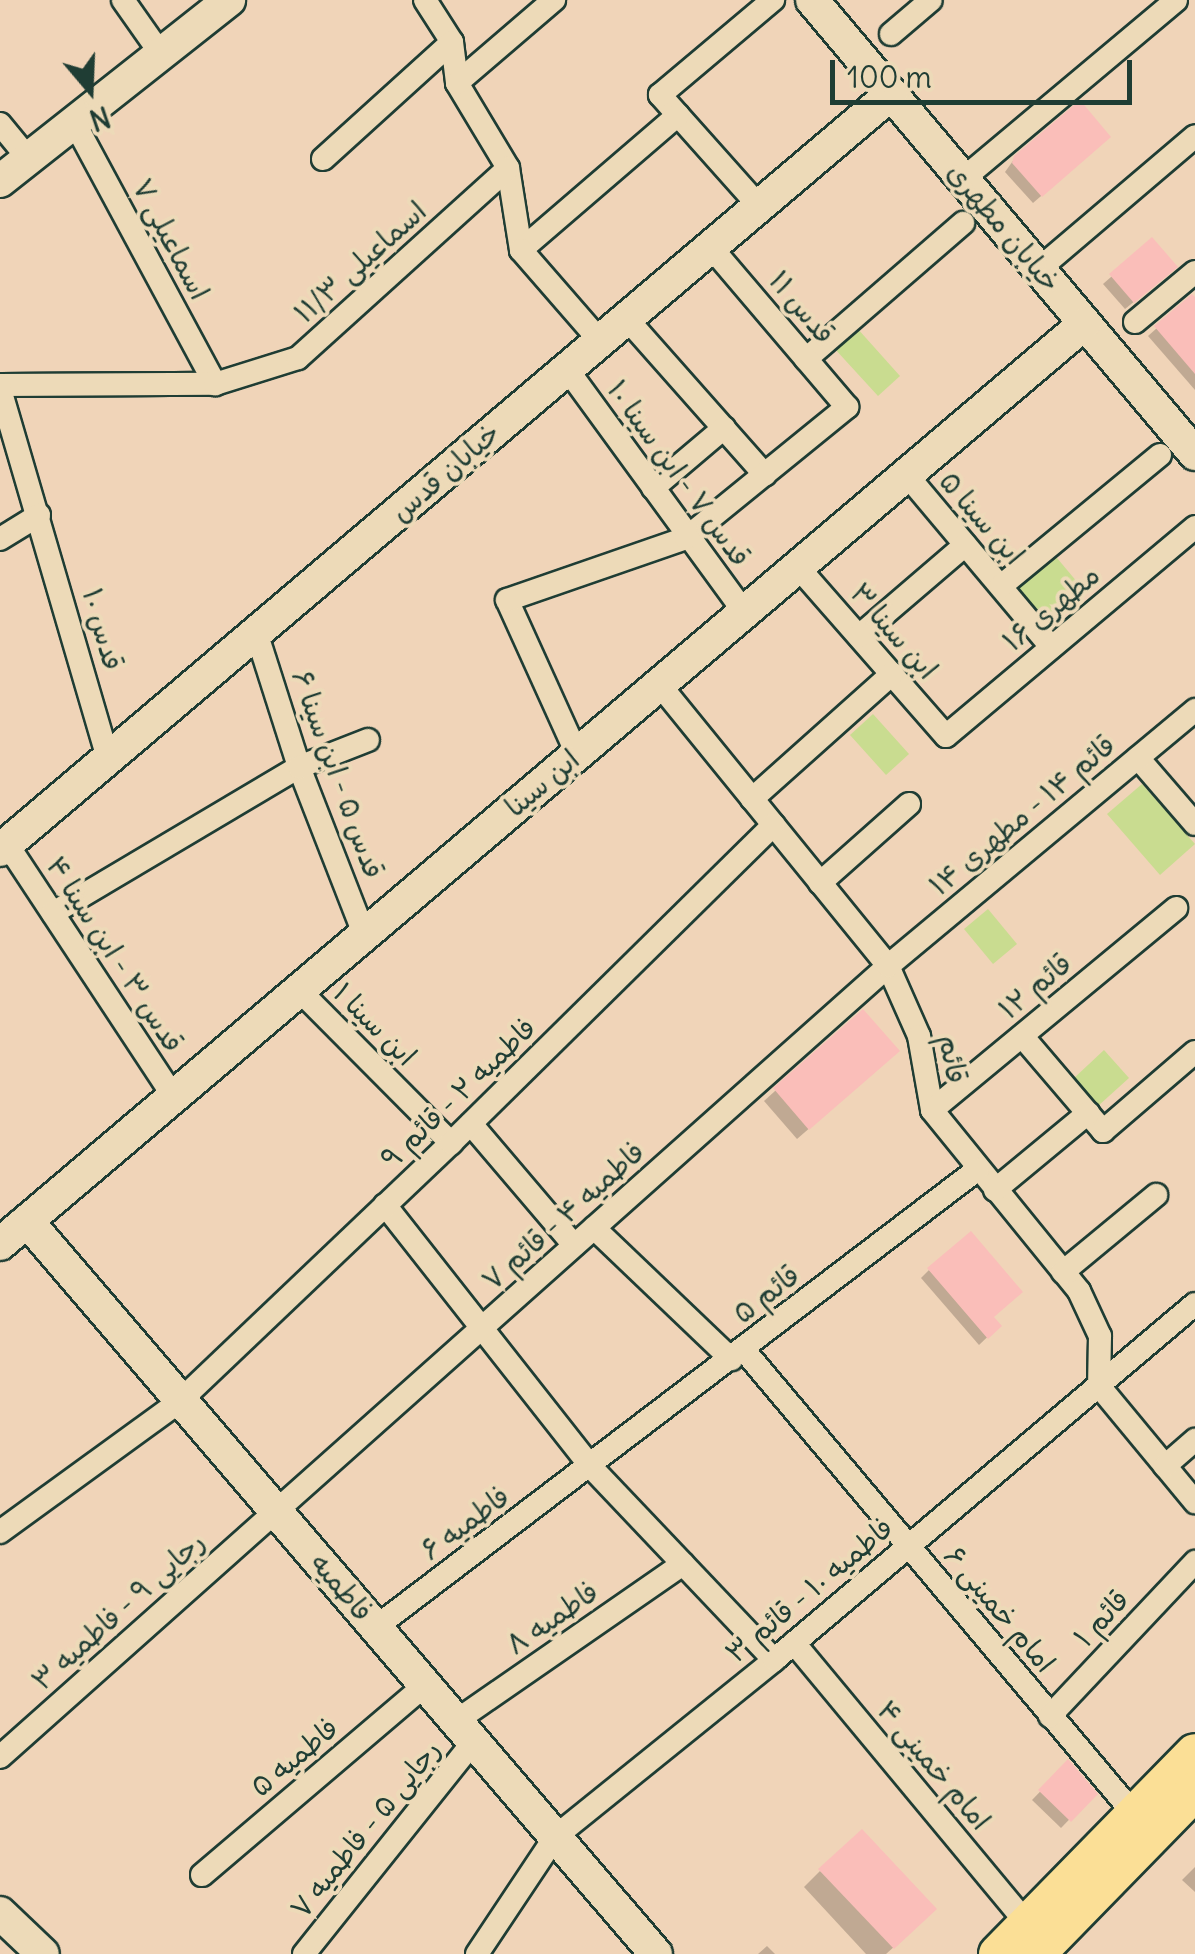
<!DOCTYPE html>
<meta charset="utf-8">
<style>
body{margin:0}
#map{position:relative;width:1195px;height:1954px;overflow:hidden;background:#f0d4b8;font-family:Delius,"Playpen Sans Arabic",sans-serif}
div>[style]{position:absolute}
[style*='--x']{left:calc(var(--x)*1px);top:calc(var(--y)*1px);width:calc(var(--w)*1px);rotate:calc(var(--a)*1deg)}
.green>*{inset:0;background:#c9dc90}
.shadow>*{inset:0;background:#0003}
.building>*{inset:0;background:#fabeb9}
.roads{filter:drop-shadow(2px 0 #1f3d34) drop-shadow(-2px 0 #1f3d34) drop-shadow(0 2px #1f3d34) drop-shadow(0 -2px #1f3d34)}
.street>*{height:22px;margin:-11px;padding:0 11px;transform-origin:11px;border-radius:11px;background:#eddab8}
.secondary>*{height:32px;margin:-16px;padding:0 16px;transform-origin:16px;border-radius:16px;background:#eddab8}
.primary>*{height:38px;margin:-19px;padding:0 19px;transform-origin:19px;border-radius:19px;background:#fbdf96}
span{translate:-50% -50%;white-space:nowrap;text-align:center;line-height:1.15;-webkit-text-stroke:8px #eddab8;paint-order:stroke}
.street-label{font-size:28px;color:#1f3d34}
.north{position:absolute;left:40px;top:40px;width:100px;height:100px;-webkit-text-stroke:8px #eddab8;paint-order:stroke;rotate:161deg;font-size:28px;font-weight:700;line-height:40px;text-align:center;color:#1f3d34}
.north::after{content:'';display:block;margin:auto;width:35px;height:45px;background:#1f3d34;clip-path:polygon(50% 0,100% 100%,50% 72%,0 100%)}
.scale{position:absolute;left:830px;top:60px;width:302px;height:45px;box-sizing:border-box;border:5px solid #1f3d34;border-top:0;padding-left:12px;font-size:30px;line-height:35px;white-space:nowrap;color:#1f3d34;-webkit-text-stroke:8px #eddab8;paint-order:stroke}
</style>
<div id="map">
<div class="green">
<div style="clip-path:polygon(857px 328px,900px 376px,878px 396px,834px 348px)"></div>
<div style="clip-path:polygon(1052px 552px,1083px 589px,1045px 621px,1014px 584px)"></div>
<div style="clip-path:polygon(873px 714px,909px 754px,886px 775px,850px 735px)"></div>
<div style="clip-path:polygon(1142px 784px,1195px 844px,1160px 875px,1107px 814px)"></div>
<div style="clip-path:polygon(988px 909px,1017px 944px,993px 964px,964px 929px)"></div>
<div style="clip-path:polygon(1104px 1050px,1129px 1078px,1098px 1106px,1073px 1079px)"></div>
</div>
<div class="shadow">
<div style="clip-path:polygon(1100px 145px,1033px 203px,1005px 172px,1015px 158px)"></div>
<div style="clip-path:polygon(1152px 241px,1167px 275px,1125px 309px,1103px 284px)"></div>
<div style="clip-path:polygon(1192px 297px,1195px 301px,1195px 390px,1148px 336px)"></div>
<div style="clip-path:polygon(862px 1012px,886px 1062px,797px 1139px,764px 1101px)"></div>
<div style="clip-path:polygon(929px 1270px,999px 1326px,979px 1345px,921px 1278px)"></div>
<div style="clip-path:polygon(1068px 1763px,1094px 1794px,1061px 1828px,1032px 1800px)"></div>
<div style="clip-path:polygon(1195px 1867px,1195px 1892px,1182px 1880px)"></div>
<div style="clip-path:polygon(820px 1871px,917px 1926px,886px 1954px,866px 1954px,804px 1887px)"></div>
<div style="clip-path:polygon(767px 1946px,775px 1954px,758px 1954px)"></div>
</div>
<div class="building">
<div style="clip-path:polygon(1080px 100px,1111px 137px,1042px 197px,1012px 163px,1014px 156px)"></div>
<div style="clip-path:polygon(1152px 237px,1178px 267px,1134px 303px,1109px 274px)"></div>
<div style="clip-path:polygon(1192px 294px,1195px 297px,1195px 374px,1154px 326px)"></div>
<div style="clip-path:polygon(863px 1009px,900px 1051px,809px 1130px,773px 1088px)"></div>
<div style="clip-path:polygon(971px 1231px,1023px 1292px,994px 1317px,1002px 1326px,988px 1339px,927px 1268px)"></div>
<div style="clip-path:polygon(1068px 1759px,1098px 1794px,1071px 1822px,1038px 1790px)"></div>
<div style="clip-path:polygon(862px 1829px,937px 1909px,894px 1949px,818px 1869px)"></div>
</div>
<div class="roads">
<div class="street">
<div style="--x:123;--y:0;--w:66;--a:54.9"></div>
<div style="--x:425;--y:0;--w:50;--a:57.3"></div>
<div style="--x:452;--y:42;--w:41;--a:83"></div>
<div style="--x:457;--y:83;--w:99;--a:59"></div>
<div style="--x:508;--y:168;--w:83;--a:81"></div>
<div style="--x:891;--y:34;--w:52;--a:-40.4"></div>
<div style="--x:457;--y:83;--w:128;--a:-40.6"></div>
<div style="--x:74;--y:122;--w:298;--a:61.7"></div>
<div style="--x:0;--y:124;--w:44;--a:50.5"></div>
<div style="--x:323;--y:159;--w:174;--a:-42.2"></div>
<div style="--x:963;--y:179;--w:278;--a:-40"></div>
<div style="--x:759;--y:206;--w:149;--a:-131.7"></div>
<div style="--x:660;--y:95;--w:148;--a:-40.1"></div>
<div style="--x:521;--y:250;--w:207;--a:-40.7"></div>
<div style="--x:521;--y:250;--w:121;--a:49"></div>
<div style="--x:1039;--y:269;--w:205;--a:-40.4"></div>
<div style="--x:627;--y:319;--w:208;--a:48.5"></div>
<div style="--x:1135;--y:322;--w:78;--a:-39.8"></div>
<div style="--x:806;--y:359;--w:208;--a:-40.9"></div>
<div style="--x:567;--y:369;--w:301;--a:53.9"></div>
<div style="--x:0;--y:385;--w:215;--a:-0.3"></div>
<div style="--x:215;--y:384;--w:87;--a:-17.4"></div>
<div style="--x:298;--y:358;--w:283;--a:-42.1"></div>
<div style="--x:0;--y:389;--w:385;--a:73.7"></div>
<div style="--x:906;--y:474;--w:226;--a:50"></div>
<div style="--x:653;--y:488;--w:93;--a:-40.2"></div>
<div style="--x:0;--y:539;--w:46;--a:-31.6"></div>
<div style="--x:797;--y:566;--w:226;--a:48.8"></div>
<div style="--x:946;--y:736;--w:325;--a:-40"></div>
<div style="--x:1001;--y:586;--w:206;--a:-39.5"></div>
<div style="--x:257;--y:635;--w:139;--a:72.3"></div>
<div style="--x:299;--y:767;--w:179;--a:68.7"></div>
<div style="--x:859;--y:636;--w:140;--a:-40.6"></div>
<div style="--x:659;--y:684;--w:363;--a:50.9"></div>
<div style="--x:888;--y:966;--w:77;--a:66.1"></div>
<div style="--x:919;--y:1036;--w:75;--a:80"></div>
<div style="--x:932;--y:1110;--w:233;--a:50.9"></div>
<div style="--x:1079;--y:1291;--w:50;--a:65"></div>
<div style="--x:1100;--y:1336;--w:50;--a:91.1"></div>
<div style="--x:1099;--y:1386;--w:151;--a:50.4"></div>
<div style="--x:577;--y:754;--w:169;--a:-114.4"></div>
<div style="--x:507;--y:600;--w:189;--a:-19.1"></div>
<div style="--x:686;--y:538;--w:208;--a:-39.1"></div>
<div style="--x:847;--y:407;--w:210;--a:-130.4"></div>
<div style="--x:1138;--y:758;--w:87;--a:49.2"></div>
<div style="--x:752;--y:799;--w:188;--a:-41.8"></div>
<div style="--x:7;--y:844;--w:302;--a:56.6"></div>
<div style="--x:820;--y:883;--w:119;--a:-41.6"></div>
<div style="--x:53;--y:913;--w:286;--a:-30.7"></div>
<div style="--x:299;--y:767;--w:74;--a:-21.4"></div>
<div style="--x:299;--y:990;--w:216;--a:45.2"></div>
<div style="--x:1022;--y:1036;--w:125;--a:49.5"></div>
<div style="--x:1103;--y:1131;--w:121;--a:-40.7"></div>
<div style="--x:932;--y:1110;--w:317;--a:-39.6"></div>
<div style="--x:471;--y:1124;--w:159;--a:49.6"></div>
<div style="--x:995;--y:1190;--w:121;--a:-39.6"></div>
<div style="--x:385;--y:1205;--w:333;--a:51.8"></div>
<div style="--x:591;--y:1467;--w:266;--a:46.5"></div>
<div style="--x:594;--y:1228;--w:190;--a:43.7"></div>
<div style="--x:1063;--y:1272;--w:121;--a:-39.6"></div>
<div style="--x:743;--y:1349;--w:609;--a:49.93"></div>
<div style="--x:1165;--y:1466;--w:40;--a:-41"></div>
<div style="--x:0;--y:1532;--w:223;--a:-36"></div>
<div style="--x:180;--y:1401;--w:374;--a:-43.6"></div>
<div style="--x:451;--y:1143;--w:453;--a:-44.6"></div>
<div style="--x:376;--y:1627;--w:756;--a:-37.26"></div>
<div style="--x:794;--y:1643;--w:365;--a:50.3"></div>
<div style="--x:1050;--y:1716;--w:212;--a:-46.7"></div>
<div style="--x:456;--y:1721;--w:276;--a:-34.7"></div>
<div style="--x:0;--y:1757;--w:1189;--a:-41.69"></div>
<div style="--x:888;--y:966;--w:400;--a:-39.8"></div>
<div style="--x:202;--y:1875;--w:293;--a:-40.4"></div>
<div style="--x:304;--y:1954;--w:273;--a:-51.4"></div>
<div style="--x:477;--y:1954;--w:141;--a:-56.3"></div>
<div style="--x:555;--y:1837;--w:282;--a:-38.9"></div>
<div style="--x:774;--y:1660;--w:551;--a:-40.22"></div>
</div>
<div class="secondary">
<div style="--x:812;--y:0;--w:594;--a:49.85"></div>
<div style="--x:0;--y:181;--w:292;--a:-38.3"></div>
<div style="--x:0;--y:850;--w:1169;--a:-40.31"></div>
<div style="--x:27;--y:1221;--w:966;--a:49.37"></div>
<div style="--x:0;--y:1244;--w:1422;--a:-40.32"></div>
<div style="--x:0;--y:1913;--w:59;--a:43.6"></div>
</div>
<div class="primary">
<div style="--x:998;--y:1954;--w:281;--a:-45.6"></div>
<div style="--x:1036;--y:1954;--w:228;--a:-45.7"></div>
</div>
</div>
<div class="street-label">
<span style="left:1004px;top:227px;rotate:50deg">خیابان مطهری</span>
<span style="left:171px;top:239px;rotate:62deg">اسماعیلی ۷</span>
<span style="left:360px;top:262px;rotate:-42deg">اسماعیلی ۱۱/۳</span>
<span style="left:802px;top:307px;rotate:50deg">قدس ۱۱</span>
<span style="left:445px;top:472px;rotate:-41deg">خیابان قدس</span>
<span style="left:679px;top:473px;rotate:54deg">قدس ۷ - ابن سینا ۱۰</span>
<span style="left:982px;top:518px;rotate:49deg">ابن سینا ۵</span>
<span style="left:1051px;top:608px;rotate:-40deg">مطهری ۱۶</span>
<span style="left:103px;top:629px;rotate:74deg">قدس ۱۰</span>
<span style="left:894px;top:631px;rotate:49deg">ابن سینا ۳</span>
<span style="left:338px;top:774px;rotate:70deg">قدس ۵ - ابن سینا ۶</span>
<span style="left:542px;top:783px;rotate:-40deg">ابن سینا</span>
<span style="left:1022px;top:815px;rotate:-40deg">قائم ۱۴ - مطهری ۱۴</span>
<span style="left:115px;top:954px;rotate:57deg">قدس ۳ - ابن سینا ۴</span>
<span style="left:1035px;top:986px;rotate:-40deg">قائم ۱۲</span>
<span style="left:375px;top:1024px;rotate:45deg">ابن سینا ۱</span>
<span style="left:953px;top:1059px;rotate:79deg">قائم</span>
<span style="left:458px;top:1093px;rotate:-44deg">فاطمیه ۲ - قائم ۹</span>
<span style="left:563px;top:1216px;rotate:-42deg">فاطمیه ۴ - قائم ۷</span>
<span style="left:766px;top:1294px;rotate:-38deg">قائم ۵</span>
<span style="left:465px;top:1523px;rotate:-37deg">فاطمیه ۶</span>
<span style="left:342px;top:1587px;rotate:50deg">فاطمیه</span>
<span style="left:809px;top:1590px;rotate:-40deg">فاطمیه ۱۰ - قائم ۳</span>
<span style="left:1000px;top:1609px;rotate:50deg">امام خمینی ۶</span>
<span style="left:118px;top:1611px;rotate:-42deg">رجایی ۹ - فاطمیه ۳</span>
<span style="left:552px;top:1618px;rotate:-35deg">فاطمیه ۸</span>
<span style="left:1101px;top:1618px;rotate:-47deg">قائم ۱</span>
<span style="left:294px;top:1757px;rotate:-40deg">فاطمیه ۵</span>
<span style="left:934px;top:1765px;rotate:50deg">امام خمینی ۴</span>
<span style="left:365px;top:1829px;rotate:-51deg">رجایی ۵ - فاطمیه ۷</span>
</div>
<div class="north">N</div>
<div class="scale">100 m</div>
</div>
